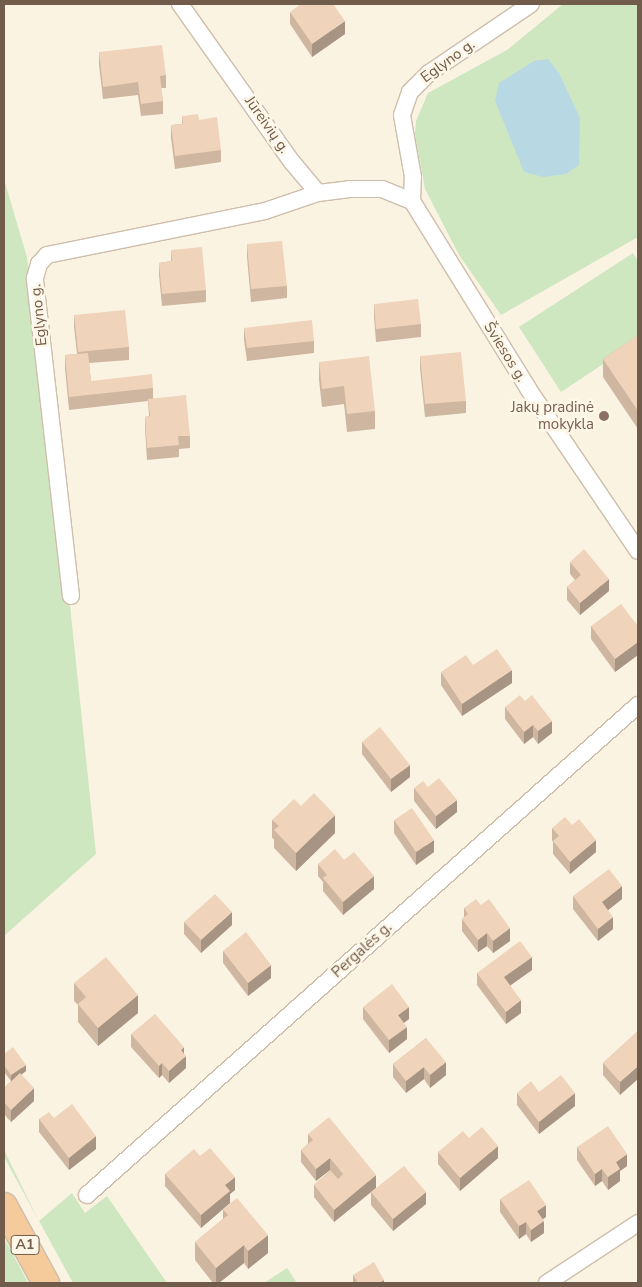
<!DOCTYPE html>
<meta charset="utf-8">
<style>
body{margin:0}
#map{position:relative;width:642px;height:1287px;overflow:hidden;background:#fbf3e2;font-family:"Nunito Sans",sans-serif}
div>[style]{position:absolute}
[style*='--x']{left:calc(var(--x)*1px);top:calc(var(--y)*1px);width:calc(var(--w)*1px);rotate:calc(var(--a)*1deg)}
.green>*{inset:0;background:#cee7c1}
.water>*{inset:0;background:#b8d9e3}
.roads{filter:drop-shadow(1px 0 #cebeac) drop-shadow(-1px 0 #cebeac) drop-shadow(0 1px #cebeac) drop-shadow(0 -1px #cebeac)}
.minor>*{height:16px;margin:-8px;padding:0 8px;transform-origin:8px;border-radius:8px;background:#fff}
.trunk>*{height:26px;margin:-13px;padding:0 13px;transform-origin:13px;border-radius:13px;background:#f5cb9c}
.wall>*{inset:0;background:#ceb6a1}
.shaded-wall>*{inset:0;background:#a79483}
.building>*{inset:0;background:#efd4bb}
.dots>*{width:14px;height:14px;translate:-50% -50%;box-sizing:border-box;border:2px solid #fef7e8;border-radius:50%}
span{translate:-50% -50%;white-space:nowrap;text-align:center;line-height:1.15;-webkit-text-stroke:5px #fef7e8;paint-order:stroke}
.shield-label span{padding:1px 4px;background:#fef7e8;border:1px solid;border-radius:4px;-webkit-text-stroke-width:0}
.shield-label{font-size:14px;color:#715b4a;font-weight:700}
.street-label{font-size:15px;color:#715b4a}
.education-label{font-size:15px;color:#785e54}
.right{translate:-100% -50%;text-align:right}
.frame{position:absolute;inset:0;border:5px solid #715b4a;pointer-events:none}
</style>
<div id="map">
<div class="green">
<div style="clip-path:polygon(563px 4px,638px 4px,638px 237px,501px 315px,459px 255px,425px 189px,415px 135px,416px 121px,428px 93px,507px 50px)"></div>
<div style="clip-path:polygon(4px 179px,27px 257px,70px 605px,96px 854px,4px 936px)"></div>
<div style="clip-path:polygon(633px 253px,638px 261px,638px 341px,561px 392px,519px 327px)"></div>
<div style="clip-path:polygon(4px 1150px,39px 1221px,72px 1193px,85px 1213px,107px 1196px,167px 1283px,73px 1283px,4px 1157px)"></div>
<div style="clip-path:polygon(4px 1238px,22px 1271px,28px 1283px,7px 1283px,4px 1278px)"></div>
<div style="clip-path:polygon(287px 1268px,297px 1283px,264px 1283px)"></div>
</div>
<div class="water">
<div style="clip-path:polygon(548px 59px,559px 73px,580px 118px,579px 165px,566px 174px,543px 177px,524px 172px,495px 101px,499px 83px,534px 61px)"></div>
</div>
<div class="roads">
<div class="minor">
<div style="--x:180;--y:4;--w:194;--a:54.7"></div>
<div style="--x:292;--y:162;--w:40;--a:50"></div>
<div style="--x:318;--y:193;--w:32;--a:-7"></div>
<div style="--x:350;--y:189;--w:32;--a:0"></div>
<div style="--x:382;--y:189;--w:32;--a:22"></div>
<div style="--x:412;--y:201;--w:222;--a:58.2"></div>
<div style="--x:529;--y:390;--w:194;--a:55.9"></div>
<div style="--x:412;--y:201;--w:24;--a:-88"></div>
<div style="--x:413;--y:177;--w:63;--a:-100.1"></div>
<div style="--x:402;--y:115;--w:24;--a:-71"></div>
<div style="--x:410;--y:92;--w:27;--a:-45"></div>
<div style="--x:429;--y:73;--w:123;--a:-34.1"></div>
<div style="--x:71;--y:596;--w:320;--a:-96.5"></div>
<div style="--x:35;--y:278;--w:15;--a:-74"></div>
<div style="--x:39;--y:264;--w:12;--a:-48"></div>
<div style="--x:47;--y:255;--w:222;--a:-11.4"></div>
<div style="--x:265;--y:211;--w:56;--a:-18.8"></div>
<div style="--x:87;--y:1195;--w:737;--a:-41.65"></div>
<div style="--x:547;--y:1283;--w:109;--a:-33.4"></div>
</div>
<div class="trunk">
<div style="--x:4;--y:1206;--w:88;--a:61.4"></div>
</div>
</div>
<div class="wall">
<div style="clip-path:polygon(290px 12px,345px 34px,312px 57px,290px 24px)"></div>
<div style="clip-path:polygon(99px 52px,166px 75px,166px 88px,161px 88px,163px 101px,163px 114px,141px 116px,138px 95px,103px 99px,99px 65px)"></div>
<div style="clip-path:polygon(182px 116px,199px 120px,221px 150px,221px 162px,175px 169px,171px 138px,171px 125px,182px 124px)"></div>
<div style="clip-path:polygon(247px 244px,287px 286px,287px 298px,251px 302px,247px 257px)"></div>
<div style="clip-path:polygon(171px 250px,206px 290px,206px 302px,162px 306px,159px 275px,159px 263px,171px 261px)"></div>
<div style="clip-path:polygon(374px 304px,421px 324px,421px 337px,376px 342px,374px 317px)"></div>
<div style="clip-path:polygon(74px 315px,129px 347px,129px 360px,89px 363px,91px 381px,153px 388px,153px 398px,190px 436px,190px 448px,179px 449px,179px 457px,147px 460px,145px 429px,145px 417px,149px 416px,148px 401px,69px 410px,65px 368px,65px 355px,77px 354px,74px 327px)"></div>
<div style="clip-path:polygon(244px 328px,314px 341px,314px 353px,247px 361px,244px 340px)"></div>
<div style="clip-path:polygon(638px 335px,638px 429px,603px 377px,603px 359px)"></div>
<div style="clip-path:polygon(420px 356px,466px 401px,466px 413px,425px 417px,420px 368px)"></div>
<div style="clip-path:polygon(319px 362px,375px 411px,375px 429px,347px 432px,344px 404px,322px 407px,319px 380px)"></div>
<div style="clip-path:polygon(570px 562px,609px 591px,580px 615px,567px 600px,567px 587px,575px 580px,570px 574px)"></div>
<div style="clip-path:polygon(591px 626px,638px 626px,638px 655px,615px 672px,591px 639px)"></div>
<div style="clip-path:polygon(473px 665px,512px 683px,462px 716px,441px 685px,441px 672px)"></div>
<div style="clip-path:polygon(525px 701px,552px 733px,538px 744px,533px 737px,524px 744px,505px 719px,505px 707px)"></div>
<div style="clip-path:polygon(362px 742px,410px 777px,391px 792px,362px 754px)"></div>
<div style="clip-path:polygon(428px 787px,457px 812px,436px 829px,414px 801px,414px 788px)"></div>
<div style="clip-path:polygon(301px 806px,335px 833px,296px 871px,274px 848px,274px 839px,272px 838px,272px 820px)"></div>
<div style="clip-path:polygon(394px 820px,434px 852px,416px 865px,394px 833px)"></div>
<div style="clip-path:polygon(552px 828px,596px 852px,570px 874px,553px 854px,553px 842px,552px 840px)"></div>
<div style="clip-path:polygon(344px 860px,374px 889px,343px 915px,323px 891px,323px 882px,318px 876px,318px 864px)"></div>
<div style="clip-path:polygon(573px 896px,622px 899px,608px 910px,613px 929px,598px 941px,573px 909px)"></div>
<div style="clip-path:polygon(481px 905px,510px 941px,493px 953px,487px 946px,478px 952px,462px 931px,462px 919px,464px 917px,464px 908px)"></div>
<div style="clip-path:polygon(184px 922px,232px 925px,201px 953px,184px 934px)"></div>
<div style="clip-path:polygon(223px 951px,271px 978px,248px 996px,223px 963px)"></div>
<div style="clip-path:polygon(532px 970px,510px 985px,521px 1013px,506px 1024px,477px 985px,477px 973px)"></div>
<div style="clip-path:polygon(74px 983px,138px 1013px,98px 1046px,78px 1022px,78px 1005px,74px 1001px)"></div>
<div style="clip-path:polygon(363px 1007px,409px 1019px,404px 1023px,407px 1039px,389px 1053px,363px 1019px)"></div>
<div style="clip-path:polygon(638px 1031px,620px 1095px,603px 1075px,603px 1063px)"></div>
<div style="clip-path:polygon(131px 1034px,184px 1053px,186px 1068px,169px 1083px,162px 1075px,159px 1078px,131px 1047px)"></div>
<div style="clip-path:polygon(426px 1038px,446px 1075px,430px 1088px,424px 1079px,406px 1093px,393px 1077px,393px 1064px)"></div>
<div style="clip-path:polygon(4px 1054px,26px 1071px,21px 1075px,34px 1101px,11px 1122px,4px 1114px,4px 1088px,11px 1081px,4px 1072px)"></div>
<div style="clip-path:polygon(539px 1092px,575px 1106px,539px 1134px,517px 1105px,517px 1093px)"></div>
<div style="clip-path:polygon(54px 1118px,96px 1149px,69px 1170px,39px 1132px,39px 1119px)"></div>
<div style="clip-path:polygon(308px 1134px,376px 1188px,334px 1222px,314px 1197px,314px 1185px,330px 1171px,330px 1170px,316px 1181px,301px 1162px,301px 1150px,308px 1144px)"></div>
<div style="clip-path:polygon(469px 1138px,498px 1158px,460px 1191px,438px 1164px,438px 1152px)"></div>
<div style="clip-path:polygon(577px 1147px,627px 1166px,620px 1171px,620px 1181px,608px 1190px,602px 1181px,595px 1186px,577px 1160px)"></div>
<div style="clip-path:polygon(200px 1156px,235px 1190px,230px 1194px,230px 1203px,201px 1228px,165px 1186px,165px 1174px)"></div>
<div style="clip-path:polygon(371px 1192px,426px 1204px,393px 1231px,371px 1205px)"></div>
<div style="clip-path:polygon(500px 1199px,546px 1217px,543px 1219px,544px 1233px,531px 1242px,526px 1234px,519px 1239px,500px 1212px)"></div>
<div style="clip-path:polygon(223px 1209px,268px 1253px,248px 1269px,244px 1263px,219px 1283px,213px 1283px,195px 1260px,195px 1242px,223px 1219px)"></div>
<div style="clip-path:polygon(353px 1275px,384px 1283px,353px 1283px)"></div>
</div>
<div class="shaded-wall">
<div style="clip-path:polygon(345px 21px,345px 34px,312px 57px,312px 44px)"></div>
<div style="clip-path:polygon(609px 579px,609px 591px,580px 615px,580px 603px)"></div>
<div style="clip-path:polygon(638px 642px,638px 655px,615px 672px,615px 659px)"></div>
<div style="clip-path:polygon(512px 670px,512px 683px,462px 716px,462px 704px)"></div>
<div style="clip-path:polygon(552px 721px,552px 733px,538px 744px,538px 731px)"></div>
<div style="clip-path:polygon(533px 725px,533px 737px,524px 744px,524px 732px)"></div>
<div style="clip-path:polygon(410px 765px,410px 777px,391px 792px,391px 779px)"></div>
<div style="clip-path:polygon(457px 800px,457px 812px,436px 829px,436px 816px)"></div>
<div style="clip-path:polygon(335px 815px,335px 833px,296px 871px,296px 853px)"></div>
<div style="clip-path:polygon(434px 840px,434px 852px,416px 865px,416px 852px)"></div>
<div style="clip-path:polygon(596px 840px,596px 852px,570px 874px,570px 862px)"></div>
<div style="clip-path:polygon(374px 876px,374px 889px,343px 915px,343px 902px)"></div>
<div style="clip-path:polygon(622px 886px,622px 899px,602px 915px,602px 902px)"></div>
<div style="clip-path:polygon(232px 912px,232px 925px,201px 953px,201px 940px)"></div>
<div style="clip-path:polygon(613px 917px,613px 929px,598px 941px,598px 929px)"></div>
<div style="clip-path:polygon(510px 928px,510px 941px,493px 953px,493px 941px)"></div>
<div style="clip-path:polygon(487px 933px,487px 946px,478px 952px,478px 940px)"></div>
<div style="clip-path:polygon(532px 957px,532px 970px,504px 990px,504px 977px)"></div>
<div style="clip-path:polygon(271px 965px,271px 978px,248px 996px,248px 983px)"></div>
<div style="clip-path:polygon(138px 995px,138px 1013px,98px 1046px,98px 1028px)"></div>
<div style="clip-path:polygon(521px 1000px,521px 1013px,506px 1024px,506px 1012px)"></div>
<div style="clip-path:polygon(409px 1007px,409px 1019px,398px 1027px,398px 1015px)"></div>
<div style="clip-path:polygon(407px 1027px,407px 1039px,389px 1053px,389px 1040px)"></div>
<div style="clip-path:polygon(184px 1047px,184px 1058px,186px 1056px,186px 1068px,169px 1083px,169px 1071px,181px 1050px)"></div>
<div style="clip-path:polygon(446px 1062px,446px 1075px,430px 1088px,430px 1075px)"></div>
<div style="clip-path:polygon(162px 1063px,162px 1075px,159px 1078px,159px 1066px)"></div>
<div style="clip-path:polygon(26px 1065px,26px 1071px,11px 1082px,11px 1075px)"></div>
<div style="clip-path:polygon(638px 1066px,638px 1079px,620px 1095px,620px 1082px)"></div>
<div style="clip-path:polygon(424px 1067px,424px 1079px,406px 1093px,406px 1081px)"></div>
<div style="clip-path:polygon(34px 1088px,34px 1101px,11px 1122px,11px 1110px)"></div>
<div style="clip-path:polygon(575px 1093px,575px 1106px,539px 1134px,539px 1122px)"></div>
<div style="clip-path:polygon(96px 1136px,96px 1149px,69px 1170px,69px 1158px)"></div>
<div style="clip-path:polygon(498px 1146px,498px 1158px,460px 1191px,460px 1178px)"></div>
<div style="clip-path:polygon(627px 1154px,627px 1166px,620px 1171px,620px 1181px,608px 1190px,608px 1177px,616px 1162px)"></div>
<div style="clip-path:polygon(330px 1158px,330px 1170px,316px 1181px,316px 1169px)"></div>
<div style="clip-path:polygon(602px 1169px,602px 1181px,595px 1186px,595px 1174px)"></div>
<div style="clip-path:polygon(376px 1175px,376px 1188px,334px 1222px,334px 1210px)"></div>
<div style="clip-path:polygon(235px 1177px,235px 1190px,230px 1194px,230px 1203px,201px 1228px,201px 1215px,225px 1185px)"></div>
<div style="clip-path:polygon(426px 1192px,426px 1204px,393px 1231px,393px 1219px)"></div>
<div style="clip-path:polygon(546px 1205px,546px 1217px,537px 1223px,537px 1211px)"></div>
<div style="clip-path:polygon(544px 1221px,544px 1233px,531px 1242px,531px 1230px)"></div>
<div style="clip-path:polygon(526px 1222px,526px 1234px,519px 1239px,519px 1226px)"></div>
<div style="clip-path:polygon(268px 1235px,268px 1253px,248px 1269px,248px 1251px)"></div>
<div style="clip-path:polygon(244px 1245px,244px 1263px,219px 1283px,216px 1283px,216px 1268px)"></div>
<div style="clip-path:polygon(384px 1280px,384px 1283px,378px 1283px)"></div>
</div>
<div class="building">
<div style="clip-path:polygon(301px 4px,333px 4px,345px 21px,312px 44px,290px 12px)"></div>
<div style="clip-path:polygon(162px 45px,166px 75px,160px 76px,163px 101px,141px 104px,138px 82px,103px 87px,99px 52px)"></div>
<div style="clip-path:polygon(198px 114px,199px 120px,217px 117px,221px 150px,175px 156px,171px 125px,183px 124px,182px 116px)"></div>
<div style="clip-path:polygon(282px 241px,287px 286px,251px 289px,247px 244px)"></div>
<div style="clip-path:polygon(202px 247px,206px 290px,162px 294px,159px 263px,172px 261px,171px 250px)"></div>
<div style="clip-path:polygon(418px 299px,421px 324px,376px 329px,374px 304px)"></div>
<div style="clip-path:polygon(125px 310px,129px 347px,78px 352px,74px 315px)"></div>
<div style="clip-path:polygon(312px 320px,314px 341px,247px 348px,244px 328px)"></div>
<div style="clip-path:polygon(638px 335px,638px 411px,603px 359px)"></div>
<div style="clip-path:polygon(461px 352px,466px 401px,425px 404px,420px 356px)"></div>
<div style="clip-path:polygon(88px 353px,91px 381px,152px 374px,153px 388px,69px 397px,65px 355px)"></div>
<div style="clip-path:polygon(369px 356px,375px 411px,347px 414px,344px 386px,322px 389px,319px 362px)"></div>
<div style="clip-path:polygon(186px 395px,190px 436px,178px 436px,179px 445px,147px 448px,145px 417px,150px 416px,148px 399px)"></div>
<div style="clip-path:polygon(584px 549px,609px 579px,580px 603px,567px 587px,581px 575px,570px 562px)"></div>
<div style="clip-path:polygon(621px 604px,638px 626px,638px 642px,615px 659px,591px 626px)"></div>
<div style="clip-path:polygon(497px 649px,512px 670px,462px 704px,441px 672px,466px 655px,473px 665px)"></div>
<div style="clip-path:polygon(520px 695px,525px 701px,532px 695px,552px 721px,538px 731px,533px 725px,524px 732px,505px 707px)"></div>
<div style="clip-path:polygon(380px 727px,410px 765px,391px 779px,362px 742px)"></div>
<div style="clip-path:polygon(439px 778px,457px 800px,436px 816px,414px 788px,423px 781px,428px 787px)"></div>
<div style="clip-path:polygon(314px 793px,335px 815px,296px 853px,274px 830px,279px 826px,272px 820px,294px 799px,301px 806px)"></div>
<div style="clip-path:polygon(412px 808px,434px 840px,416px 852px,394px 820px)"></div>
<div style="clip-path:polygon(565px 817px,572px 825px,579px 819px,596px 840px,570px 862px,553px 841px,559px 836px,552px 828px)"></div>
<div style="clip-path:polygon(335px 849px,344px 860px,354px 852px,374px 876px,343px 902px,323px 878px,327px 875px,318px 864px)"></div>
<div style="clip-path:polygon(609px 869px,622px 886px,602px 902px,613px 917px,598px 929px,573px 896px)"></div>
<div style="clip-path:polygon(215px 894px,232px 912px,201px 940px,184px 922px)"></div>
<div style="clip-path:polygon(476px 899px,481px 905px,489px 899px,510px 928px,493px 941px,487px 933px,478px 940px,462px 919px,468px 914px,464px 908px)"></div>
<div style="clip-path:polygon(246px 932px,271px 965px,248px 983px,223px 951px)"></div>
<div style="clip-path:polygon(520px 941px,532px 957px,504px 977px,521px 1000px,506px 1012px,477px 973px)"></div>
<div style="clip-path:polygon(106px 957px,138px 995px,98px 1028px,78px 1004px,86px 997px,74px 983px)"></div>
<div style="clip-path:polygon(392px 984px,409px 1007px,398px 1015px,407px 1027px,389px 1040px,363px 1007px)"></div>
<div style="clip-path:polygon(155px 1014px,184px 1047px,181px 1050px,186px 1056px,169px 1071px,162px 1063px,159px 1066px,131px 1034px)"></div>
<div style="clip-path:polygon(638px 1031px,638px 1066px,620px 1082px,603px 1063px)"></div>
<div style="clip-path:polygon(426px 1038px,446px 1062px,430px 1075px,424px 1067px,406px 1081px,393px 1064px)"></div>
<div style="clip-path:polygon(13px 1047px,26px 1065px,11px 1075px,4px 1065px,4px 1054px)"></div>
<div style="clip-path:polygon(20px 1073px,34px 1088px,11px 1110px,4px 1102px,4px 1088px)"></div>
<div style="clip-path:polygon(561px 1075px,575px 1093px,539px 1122px,517px 1093px,531px 1081px,539px 1092px)"></div>
<div style="clip-path:polygon(72px 1104px,96px 1136px,69px 1158px,39px 1119px,49px 1112px,54px 1118px)"></div>
<div style="clip-path:polygon(329px 1117px,376px 1175px,334px 1210px,314px 1185px,331px 1171px,338px 1179px,343px 1174px,330px 1158px,316px 1169px,301px 1150px,313px 1140px,308px 1134px)"></div>
<div style="clip-path:polygon(608px 1126px,627px 1154px,616px 1162px,620px 1169px,608px 1177px,602px 1169px,595px 1174px,577px 1147px)"></div>
<div style="clip-path:polygon(482px 1127px,498px 1146px,460px 1178px,438px 1152px,463px 1131px,469px 1138px)"></div>
<div style="clip-path:polygon(210px 1148px,235px 1177px,225px 1185px,230px 1191px,201px 1215px,165px 1174px,194px 1149px,200px 1156px)"></div>
<div style="clip-path:polygon(404px 1166px,426px 1192px,393px 1219px,371px 1192px)"></div>
<div style="clip-path:polygon(529px 1180px,546px 1205px,537px 1211px,544px 1221px,531px 1230px,526px 1222px,519px 1226px,500px 1199px)"></div>
<div style="clip-path:polygon(237px 1198px,268px 1235px,248px 1251px,244px 1245px,216px 1268px,195px 1242px,228px 1215px,223px 1209px)"></div>
<div style="clip-path:polygon(374px 1262px,384px 1280px,378px 1283px,354px 1283px,357px 1281px,353px 1275px)"></div>
</div>
<div class="dots">
<div style="left:604px;top:416px;background:#8d6e63"></div>
</div>
<div class="shield-label">
<span style="left:25px;top:1245px">A1</span>
</div>
<div class="street-label">
<span style="left:448px;top:61px;rotate:-36deg">Eglyno g.</span>
<span style="left:267px;top:125px;rotate:55deg">Jūreivių g.</span>
<span style="left:39px;top:315px;rotate:-96deg">Eglyno g.</span>
<span style="left:505px;top:352px;rotate:58deg">Šviesos g.</span>
<span style="left:362px;top:950px;rotate:-42deg">Pergalės g.</span>
</div>
<div class="education-label">
<span class="right" style="left:594px;top:416px">Jakų pradinė<br>mokykla</span>
</div>
<div class="frame"></div>
</div>
